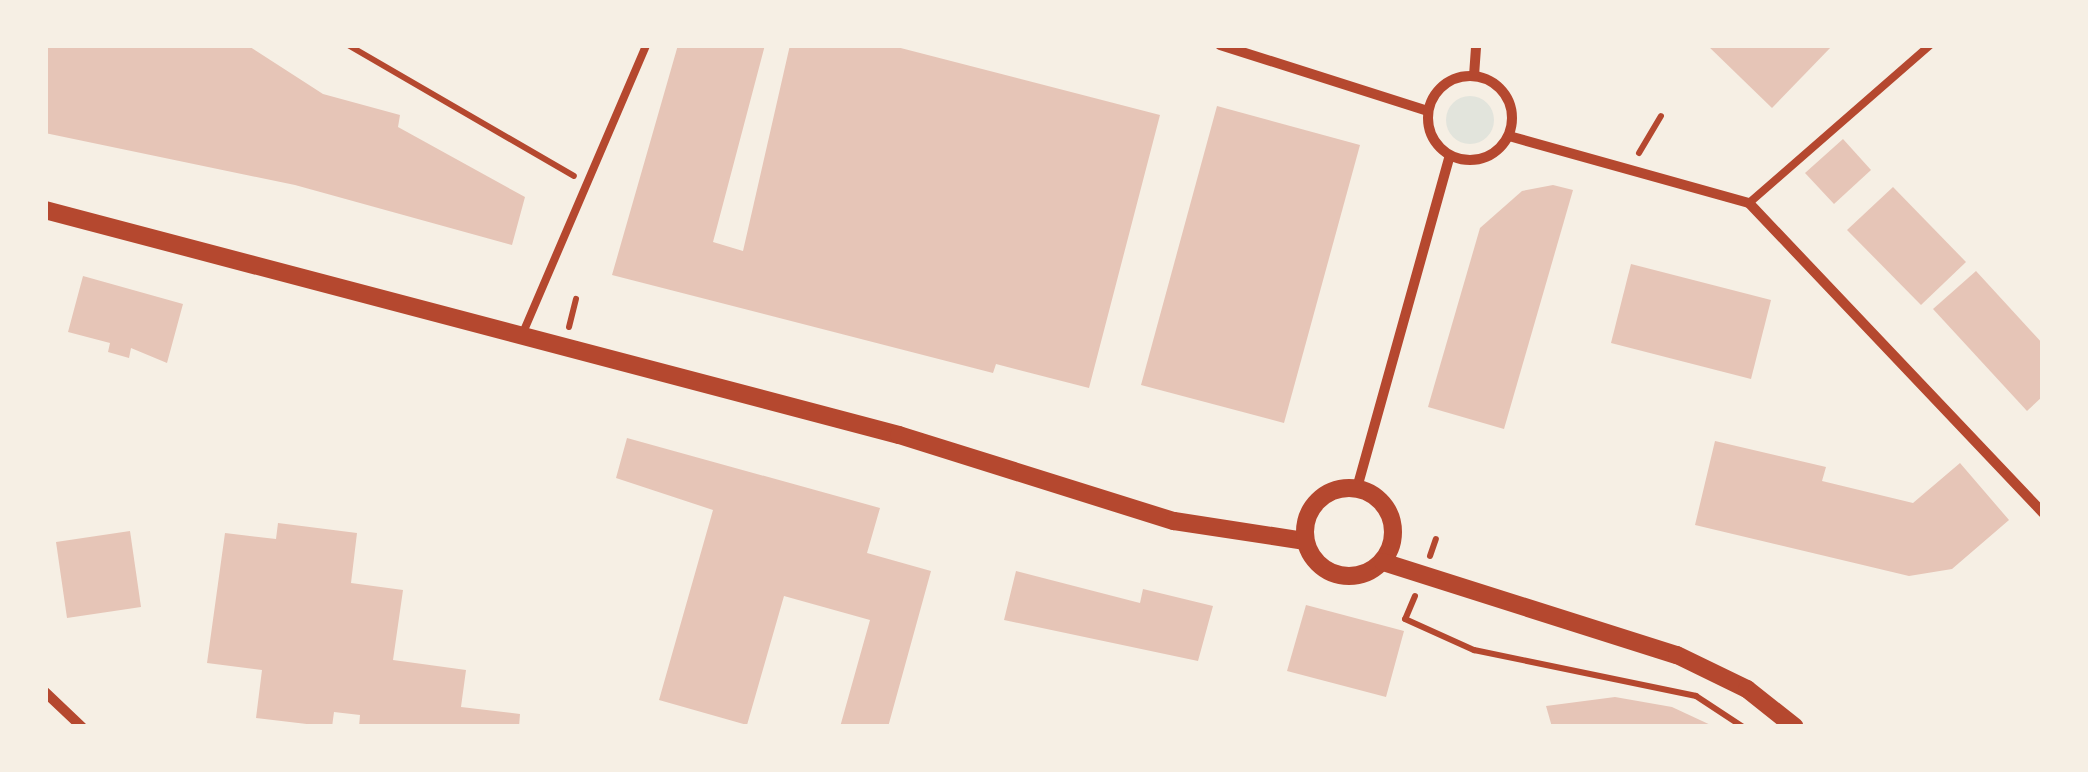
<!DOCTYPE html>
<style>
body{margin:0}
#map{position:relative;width:2088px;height:772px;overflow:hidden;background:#f6efe4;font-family:"Alegreya Sans",sans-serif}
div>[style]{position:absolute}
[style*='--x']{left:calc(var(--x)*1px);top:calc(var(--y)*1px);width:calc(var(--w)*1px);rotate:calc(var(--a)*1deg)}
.green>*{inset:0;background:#e2e4dc}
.round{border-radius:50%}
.building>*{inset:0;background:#e6c5b7}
.path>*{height:6px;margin:-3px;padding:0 3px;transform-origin:3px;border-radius:3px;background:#b5482f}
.service>*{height:8px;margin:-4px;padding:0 4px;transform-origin:4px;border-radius:4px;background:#b5482f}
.minor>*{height:10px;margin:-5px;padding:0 5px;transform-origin:5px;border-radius:5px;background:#b5482f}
.minor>.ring{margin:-5px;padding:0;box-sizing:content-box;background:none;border:10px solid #b5482f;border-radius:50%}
.tertiary>*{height:18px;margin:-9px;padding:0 9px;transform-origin:9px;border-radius:9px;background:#b5482f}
.tertiary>.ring{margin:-9px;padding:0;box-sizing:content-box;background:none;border:18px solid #b5482f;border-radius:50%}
span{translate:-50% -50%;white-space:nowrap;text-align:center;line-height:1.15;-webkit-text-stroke:10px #f6efe4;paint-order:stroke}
.frame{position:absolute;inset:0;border:48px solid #f6efe4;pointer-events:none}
</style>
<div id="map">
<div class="green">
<div class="round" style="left:1446px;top:96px;width:48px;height:48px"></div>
</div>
<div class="building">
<div style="clip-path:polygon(45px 45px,247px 45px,323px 94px,400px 115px,398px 127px,525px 197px,512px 245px,295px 185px,45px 133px)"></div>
<div style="clip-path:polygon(678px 45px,765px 45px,713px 242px,743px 251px,790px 45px,889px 45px,1160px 115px,1089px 388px,996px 364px,993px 373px,612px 275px)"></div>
<div style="clip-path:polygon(1707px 45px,1833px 45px,1772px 108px)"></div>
<div style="clip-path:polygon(1217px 106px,1360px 145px,1284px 423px,1141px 385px)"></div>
<div style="clip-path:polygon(1843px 139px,1871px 170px,1834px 204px,1805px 173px)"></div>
<div style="clip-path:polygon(1553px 185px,1573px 190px,1504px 429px,1428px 407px,1480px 228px,1522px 191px)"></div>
<div style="clip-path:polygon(1893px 187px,1966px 262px,1921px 305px,1847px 230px)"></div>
<div style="clip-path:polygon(1631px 264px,1771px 300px,1751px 379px,1611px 343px)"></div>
<div style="clip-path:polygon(1976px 271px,2043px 344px,2043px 396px,2027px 411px,1933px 309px)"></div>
<div style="clip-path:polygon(83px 276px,183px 304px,167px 363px,131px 348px,129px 358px,108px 352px,110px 343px,68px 332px)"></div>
<div style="clip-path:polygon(627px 438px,880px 508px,867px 553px,931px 571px,888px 727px,840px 727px,870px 620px,784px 596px,747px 725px,659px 700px,713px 510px,616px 478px)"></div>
<div style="clip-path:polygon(1715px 441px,1826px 467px,1822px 481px,1913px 503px,1960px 463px,2009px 520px,1952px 569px,1909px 576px,1695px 525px)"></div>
<div style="clip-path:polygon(278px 523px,357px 533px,351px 583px,403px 590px,393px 660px,466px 670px,461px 707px,520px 714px,519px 727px,359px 727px,360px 715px,334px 712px,332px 727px,256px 718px,262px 670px,207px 663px,225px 533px,276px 539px)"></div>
<div style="clip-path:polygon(130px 531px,141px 607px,67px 618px,56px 542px)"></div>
<div style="clip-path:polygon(1016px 571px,1140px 603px,1143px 589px,1213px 606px,1198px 661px,1004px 620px)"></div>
<div style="clip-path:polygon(1306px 605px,1404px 631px,1386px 697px,1287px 671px)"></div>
<div style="clip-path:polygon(1615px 697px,1672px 707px,1715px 727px,1552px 727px,1546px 706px)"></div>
</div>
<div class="path">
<div style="--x:348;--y:45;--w:261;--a:30.1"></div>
<div style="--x:1639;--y:153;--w:43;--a:-59.3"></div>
<div style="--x:569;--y:327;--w:29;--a:-76"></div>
<div style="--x:1430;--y:556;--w:18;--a:-71"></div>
<div style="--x:1415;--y:596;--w:25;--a:113"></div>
<div style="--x:1405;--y:619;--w:76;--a:24.2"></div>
<div style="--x:1474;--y:650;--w:227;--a:11.7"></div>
<div style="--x:1696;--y:696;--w:56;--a:33.4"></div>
</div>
<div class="service">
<div style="--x:1749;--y:203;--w:240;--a:-41.1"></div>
<div style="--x:522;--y:335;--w:315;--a:-66.8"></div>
</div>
<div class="minor">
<div style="--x:1220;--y:45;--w:218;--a:17.6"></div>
<div class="ring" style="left:1428px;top:76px;width:74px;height:74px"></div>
<div style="--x:1474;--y:76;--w:31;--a:-86"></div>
<div style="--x:1509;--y:136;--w:249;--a:15.6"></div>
<div style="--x:1749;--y:203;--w:427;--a:46.5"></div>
<div style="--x:1357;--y:488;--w:345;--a:-74.4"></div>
<div style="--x:45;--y:692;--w:51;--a:43.4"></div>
</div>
<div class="tertiary">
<div style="--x:45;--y:210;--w:883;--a:14.76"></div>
<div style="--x:899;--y:435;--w:288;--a:17.4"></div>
<div style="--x:1174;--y:521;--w:133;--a:8.7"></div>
<div class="ring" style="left:1305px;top:488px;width:70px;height:70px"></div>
<div style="--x:1383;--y:562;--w:308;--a:17.6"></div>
<div style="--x:1677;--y:655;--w:78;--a:25.9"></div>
<div style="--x:1747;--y:689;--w:61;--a:38.4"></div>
</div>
<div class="frame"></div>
</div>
